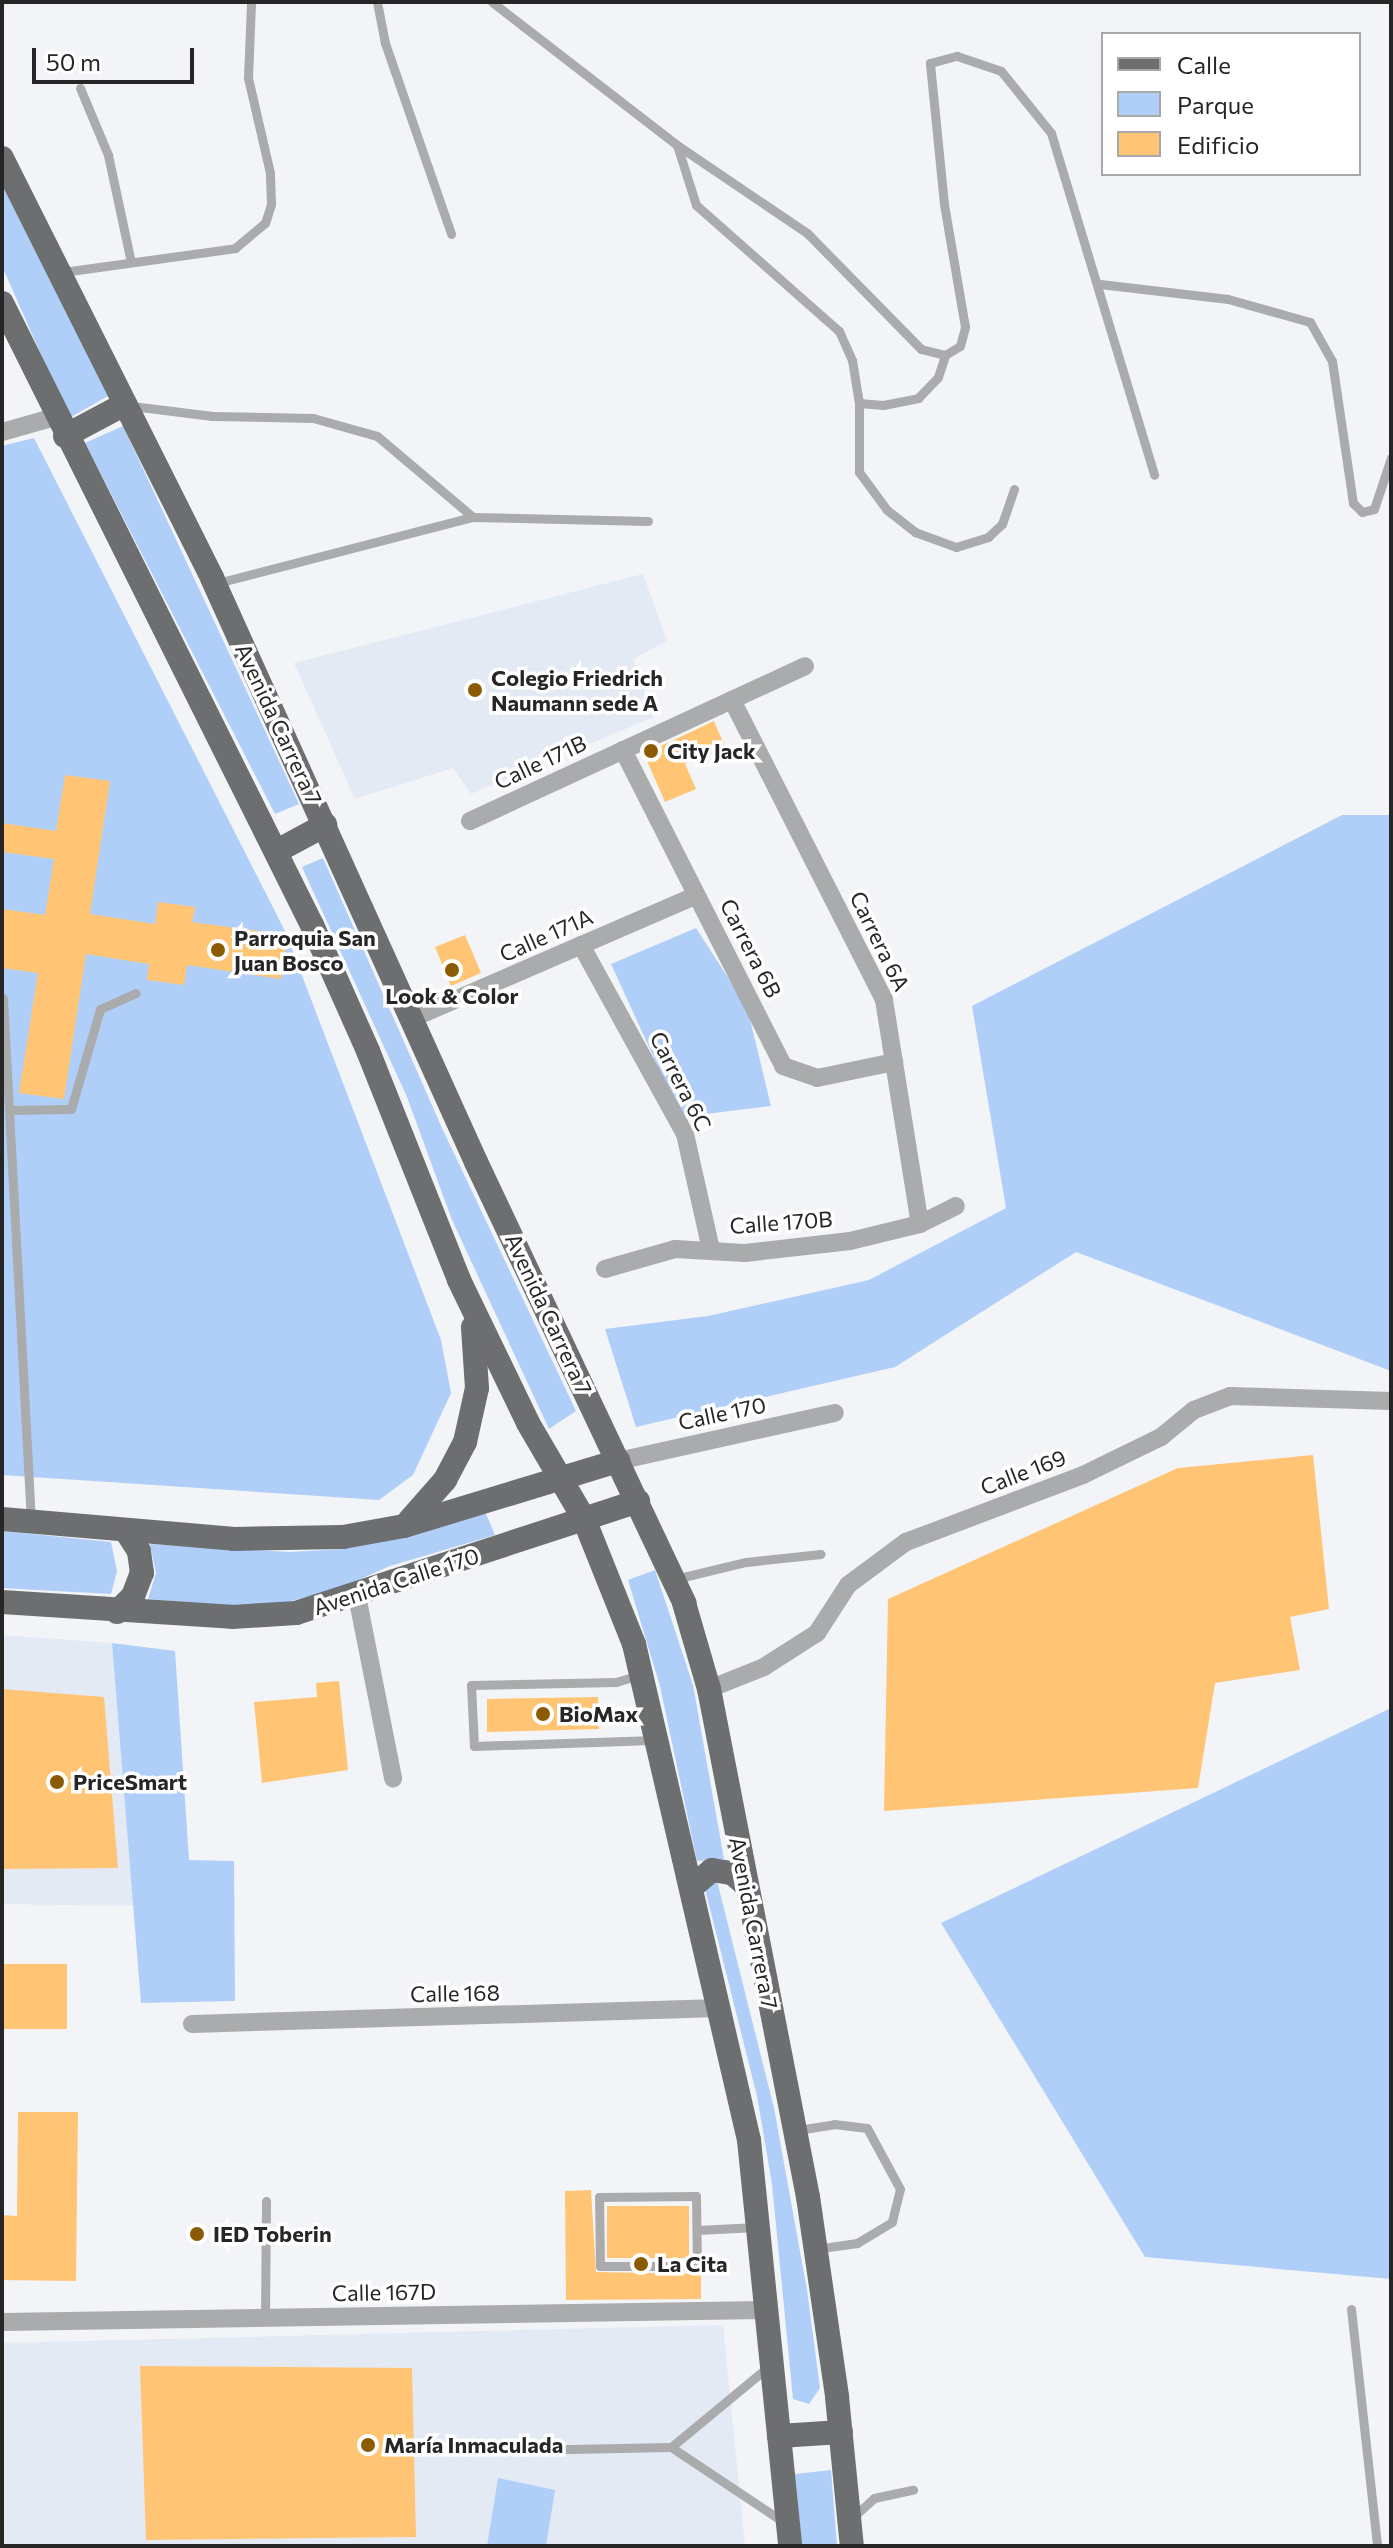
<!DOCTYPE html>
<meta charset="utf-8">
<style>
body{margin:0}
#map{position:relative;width:1393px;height:2548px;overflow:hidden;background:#f2f4f7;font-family:Commissioner,sans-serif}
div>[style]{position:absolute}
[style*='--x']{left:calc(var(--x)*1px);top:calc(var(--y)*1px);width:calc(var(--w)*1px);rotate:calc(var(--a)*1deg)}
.built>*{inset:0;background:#e4eaf4}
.green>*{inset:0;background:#afcff9}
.building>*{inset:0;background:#ffc575}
.lane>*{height:9px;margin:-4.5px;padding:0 4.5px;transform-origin:4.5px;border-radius:4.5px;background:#aaabac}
.street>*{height:18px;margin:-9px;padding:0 9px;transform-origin:9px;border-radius:9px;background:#aaabac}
.primary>*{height:24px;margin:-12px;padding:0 12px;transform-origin:12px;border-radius:12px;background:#6d6e70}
.dots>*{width:22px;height:22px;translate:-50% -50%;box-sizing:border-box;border:4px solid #fff;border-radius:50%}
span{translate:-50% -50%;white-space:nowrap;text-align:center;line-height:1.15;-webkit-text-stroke:7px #fff;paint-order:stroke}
.poi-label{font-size:22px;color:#262627;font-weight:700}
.left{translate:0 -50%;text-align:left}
.street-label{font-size:22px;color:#262627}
.frame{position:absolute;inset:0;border:4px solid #262627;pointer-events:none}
.legend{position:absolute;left:1101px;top:32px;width:260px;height:144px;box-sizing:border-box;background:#fff;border:2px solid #a8a8a9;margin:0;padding:10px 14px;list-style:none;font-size:24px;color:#262627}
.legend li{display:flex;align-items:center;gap:16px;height:40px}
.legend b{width:40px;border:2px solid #a8a8a9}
.scale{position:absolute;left:32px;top:48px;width:162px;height:36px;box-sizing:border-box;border:4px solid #262627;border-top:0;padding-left:10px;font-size:24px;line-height:28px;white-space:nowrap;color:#262627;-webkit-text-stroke:6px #fff;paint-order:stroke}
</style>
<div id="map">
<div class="built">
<div style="clip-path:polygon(643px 574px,667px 641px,633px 659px,654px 717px,471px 794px,453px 768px,355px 799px,294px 663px)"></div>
<div style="clip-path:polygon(2px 1635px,112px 1643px,134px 1906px,2px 1904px)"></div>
<div style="clip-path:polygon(723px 2325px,745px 2546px,2px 2546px,2px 2343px)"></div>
</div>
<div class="green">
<div style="clip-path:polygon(2px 182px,110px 395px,69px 418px,2px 266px)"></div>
<div style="clip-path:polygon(123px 426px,229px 653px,299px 804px,275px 814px,85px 443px)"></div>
<div style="clip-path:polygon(34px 438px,285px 931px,441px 1340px,451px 1393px,413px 1475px,379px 1500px,2px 1475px,2px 446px)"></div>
<div style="clip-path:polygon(1342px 815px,1391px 815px,1391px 1371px,1076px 1252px,895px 1367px,636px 1427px,605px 1329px,708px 1316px,869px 1280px,1006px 1208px,972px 1006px)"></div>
<div style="clip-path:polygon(323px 858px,442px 1128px,576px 1411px,549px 1429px,452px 1220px,407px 1097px,302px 867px)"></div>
<div style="clip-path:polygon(696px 928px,747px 1007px,771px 1106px,681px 1117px,611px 964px)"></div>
<div style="clip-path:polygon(483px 1507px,495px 1535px,390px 1566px,340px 1588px,284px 1603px,231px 1606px,148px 1599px,156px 1573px,150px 1544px,290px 1552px,343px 1549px)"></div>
<div style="clip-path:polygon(2px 1531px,111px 1542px,117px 1571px,111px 1594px,2px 1588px)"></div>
<div style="clip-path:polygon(655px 1570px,693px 1685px,724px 1859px,697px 1861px,660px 1686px,628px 1580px)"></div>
<div style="clip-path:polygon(112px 1643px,175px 1651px,189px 1860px,234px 1861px,235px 2001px,141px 2003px)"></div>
<div style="clip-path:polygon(1391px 1708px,1391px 2279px,1145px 2257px,941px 1923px)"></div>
<div style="clip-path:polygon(717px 1881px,774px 2108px,807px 2290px,820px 2388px,809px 2404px,793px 2399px,772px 2184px,757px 2096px,705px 1889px)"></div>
<div style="clip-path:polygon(831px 2470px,837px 2546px,802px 2546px,795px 2474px)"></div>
<div style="clip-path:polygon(498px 2478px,555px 2490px,546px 2546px,487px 2546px)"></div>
</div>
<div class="building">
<div style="clip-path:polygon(714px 721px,725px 747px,685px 764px,696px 789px,665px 802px,644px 754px)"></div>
<div style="clip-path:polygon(65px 775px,110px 781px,90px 914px,155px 924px,158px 902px,195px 907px,192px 922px,288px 935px,281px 979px,187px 965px,184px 985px,147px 980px,149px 964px,86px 954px,64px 1099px,19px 1093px,38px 973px,2px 968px,2px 909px,45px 915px,54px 859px,2px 852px,2px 823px,56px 831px)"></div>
<div style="clip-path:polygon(465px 935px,481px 973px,451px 986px,435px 947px)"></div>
<div style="clip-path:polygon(1313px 1455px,1329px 1609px,1290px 1617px,1300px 1670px,1215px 1683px,1198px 1788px,884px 1811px,888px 1599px,1178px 1468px)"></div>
<div style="clip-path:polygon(339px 1681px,348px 1770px,262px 1783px,254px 1702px,317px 1697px,316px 1683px)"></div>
<div style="clip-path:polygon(2px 1689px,104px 1697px,118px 1868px,2px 1869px)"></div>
<div style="clip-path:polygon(598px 1697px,599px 1729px,487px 1732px,487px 1699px)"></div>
<div style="clip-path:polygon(2px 1964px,67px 1964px,67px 2029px,2px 2029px)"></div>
<div style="clip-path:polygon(18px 2112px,78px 2112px,76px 2281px,2px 2280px,2px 2215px,17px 2216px)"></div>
<div style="clip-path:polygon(591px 2190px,596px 2272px,701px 2274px,701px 2299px,566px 2300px,565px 2191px)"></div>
<div style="clip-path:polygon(607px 2206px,689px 2206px,689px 2258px,607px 2258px)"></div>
<div style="clip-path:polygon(140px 2366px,412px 2368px,416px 2537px,146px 2540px)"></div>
</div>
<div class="lane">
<div style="--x:377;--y:2;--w:42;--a:79"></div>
<div style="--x:385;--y:43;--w:202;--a:70.9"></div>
<div style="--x:492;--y:2;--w:234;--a:37.7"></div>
<div style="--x:677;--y:145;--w:157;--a:34.1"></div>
<div style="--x:807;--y:233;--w:163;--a:45.5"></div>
<div style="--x:921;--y:349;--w:25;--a:14"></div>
<div style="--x:945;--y:355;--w:17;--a:-31"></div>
<div style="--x:960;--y:346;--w:20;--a:-75"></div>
<div style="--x:965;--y:327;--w:125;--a:-99.7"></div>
<div style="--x:944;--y:204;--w:142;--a:-95.7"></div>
<div style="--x:930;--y:63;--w:28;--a:-15"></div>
<div style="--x:957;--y:56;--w:46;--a:18.8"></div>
<div style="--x:1001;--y:71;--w:80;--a:51.1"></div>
<div style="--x:1051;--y:133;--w:357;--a:73.2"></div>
<div style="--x:80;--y:88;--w:73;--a:67.3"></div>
<div style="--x:108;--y:155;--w:109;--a:77.9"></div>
<div style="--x:677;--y:145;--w:63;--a:72.4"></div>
<div style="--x:696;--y:205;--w:191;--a:41.4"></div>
<div style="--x:839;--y:331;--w:32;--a:66"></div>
<div style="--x:852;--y:360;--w:44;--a:80.8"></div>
<div style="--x:859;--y:403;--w:69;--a:90"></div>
<div style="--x:859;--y:472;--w:47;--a:53.6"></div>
<div style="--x:887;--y:510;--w:36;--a:38"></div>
<div style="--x:915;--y:532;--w:44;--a:20.1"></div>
<div style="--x:956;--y:547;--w:34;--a:-17"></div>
<div style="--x:988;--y:537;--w:19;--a:-43"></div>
<div style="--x:1002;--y:524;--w:37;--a:-71"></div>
<div style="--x:63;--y:272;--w:174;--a:-7.9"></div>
<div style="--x:235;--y:248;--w:39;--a:-40"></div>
<div style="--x:265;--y:223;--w:20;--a:-72"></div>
<div style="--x:271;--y:204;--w:31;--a:-92"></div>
<div style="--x:270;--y:173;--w:98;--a:-103"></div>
<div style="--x:248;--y:78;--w:76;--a:-87.7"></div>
<div style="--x:1100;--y:284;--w:129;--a:6.7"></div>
<div style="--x:1228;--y:299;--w:85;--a:15.7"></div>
<div style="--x:1310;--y:322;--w:45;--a:60.6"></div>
<div style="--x:1332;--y:361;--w:144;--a:81.6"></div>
<div style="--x:1353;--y:503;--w:13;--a:45"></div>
<div style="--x:1362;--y:512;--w:12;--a:-14"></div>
<div style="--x:1374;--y:509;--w:54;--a:-71.6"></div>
<div style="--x:859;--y:403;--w:24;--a:5"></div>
<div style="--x:883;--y:405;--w:36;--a:-11"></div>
<div style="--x:918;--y:398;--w:29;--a:-46"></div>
<div style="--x:938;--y:377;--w:23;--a:-72"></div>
<div style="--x:132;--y:406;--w:81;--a:7.1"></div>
<div style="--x:212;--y:416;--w:101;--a:1.1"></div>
<div style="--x:313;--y:418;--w:66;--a:15.7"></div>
<div style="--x:377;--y:436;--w:126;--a:40.2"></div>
<div style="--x:217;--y:583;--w:264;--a:-14.5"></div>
<div style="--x:473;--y:517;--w:175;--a:1.3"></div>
<div style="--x:3;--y:998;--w:525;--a:86.94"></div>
<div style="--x:9;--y:1110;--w:62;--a:-0.9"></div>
<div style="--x:71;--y:1109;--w:104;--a:-73.8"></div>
<div style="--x:100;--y:1009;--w:39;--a:-24"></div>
<div style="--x:675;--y:1579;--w:73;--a:-13.5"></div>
<div style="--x:746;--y:1562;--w:75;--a:-6.1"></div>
<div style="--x:639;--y:1675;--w:24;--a:163"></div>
<div style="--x:616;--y:1682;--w:145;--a:178.8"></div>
<div style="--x:471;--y:1685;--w:61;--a:87.2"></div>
<div style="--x:474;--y:1746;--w:180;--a:-1.9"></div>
<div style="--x:798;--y:2130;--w:36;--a:-9"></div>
<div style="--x:834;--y:2124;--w:33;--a:7"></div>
<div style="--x:867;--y:2128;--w:69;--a:61.6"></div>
<div style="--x:900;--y:2189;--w:34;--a:104"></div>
<div style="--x:892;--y:2222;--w:41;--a:149"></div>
<div style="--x:857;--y:2243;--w:41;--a:171.7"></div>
<div style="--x:696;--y:2196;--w:70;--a:89.2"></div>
<div style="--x:697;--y:2266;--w:97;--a:180"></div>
<div style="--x:600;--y:2266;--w:69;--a:-90.8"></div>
<div style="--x:599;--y:2197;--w:97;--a:-0.6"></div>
<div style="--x:697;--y:2230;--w:60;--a:-2.9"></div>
<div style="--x:1351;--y:2309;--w:238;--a:83.7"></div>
<div style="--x:265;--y:2318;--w:117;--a:-89.5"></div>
<div style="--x:769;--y:2366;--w:127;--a:140.4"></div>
<div style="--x:671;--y:2447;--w:133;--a:33.7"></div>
<div style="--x:520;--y:2450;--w:151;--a:-1.1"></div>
<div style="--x:852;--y:2518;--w:30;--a:-42"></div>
<div style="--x:874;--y:2498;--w:40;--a:-12"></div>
</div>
<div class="street">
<div style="--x:2;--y:432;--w:55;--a:-15.8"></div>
<div style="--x:732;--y:700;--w:336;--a:63.1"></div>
<div style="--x:884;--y:1000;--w:227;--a:80.9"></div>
<div style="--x:623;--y:750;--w:354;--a:63.1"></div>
<div style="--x:783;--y:1066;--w:36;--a:19"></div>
<div style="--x:817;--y:1078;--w:79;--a:-11.7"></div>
<div style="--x:470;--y:821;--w:369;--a:-24.8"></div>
<div style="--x:581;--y:945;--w:216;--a:61.2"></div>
<div style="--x:685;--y:1134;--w:118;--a:77.3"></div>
<div style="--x:413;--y:1018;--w:309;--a:-23.4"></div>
<div style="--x:605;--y:1269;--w:73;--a:-15.9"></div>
<div style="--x:675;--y:1249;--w:70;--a:3.3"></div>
<div style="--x:745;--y:1253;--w:106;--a:-6.5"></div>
<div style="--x:850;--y:1241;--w:72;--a:-13.7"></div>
<div style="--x:920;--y:1224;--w:40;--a:-26.6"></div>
<div style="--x:618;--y:1461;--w:222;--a:-12.5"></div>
<div style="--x:357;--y:1596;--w:186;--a:78.8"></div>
<div style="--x:709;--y:1689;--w:59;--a:-21.8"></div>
<div style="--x:764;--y:1667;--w:63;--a:-32.7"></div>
<div style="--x:817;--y:1633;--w:57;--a:-57.1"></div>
<div style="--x:848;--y:1585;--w:72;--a:-36.6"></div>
<div style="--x:906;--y:1542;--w:189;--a:-20.7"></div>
<div style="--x:1083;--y:1475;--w:87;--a:-26"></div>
<div style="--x:1161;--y:1437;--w:43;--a:-39.3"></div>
<div style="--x:1194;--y:1410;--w:39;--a:-21"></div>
<div style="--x:1230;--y:1396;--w:161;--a:1.8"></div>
<div style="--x:192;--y:2024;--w:528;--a:-1.74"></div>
<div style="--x:2;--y:2322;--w:766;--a:-0.9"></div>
</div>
<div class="primary">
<div style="--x:2;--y:158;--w:470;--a:63.4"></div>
<div style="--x:212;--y:578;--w:641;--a:65.67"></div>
<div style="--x:476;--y:1162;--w:488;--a:64.7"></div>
<div style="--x:684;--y:1603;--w:90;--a:73.8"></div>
<div style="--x:709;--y:1689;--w:518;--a:78.97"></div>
<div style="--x:808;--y:2197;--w:202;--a:81.7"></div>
<div style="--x:837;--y:2397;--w:150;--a:84.3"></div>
<div style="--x:2;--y:303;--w:695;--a:63.51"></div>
<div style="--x:312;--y:925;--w:138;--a:66"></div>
<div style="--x:368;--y:1051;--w:246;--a:68.3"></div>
<div style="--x:459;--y:1280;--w:159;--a:64.2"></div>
<div style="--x:528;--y:1423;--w:111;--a:59.7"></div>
<div style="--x:584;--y:1519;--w:135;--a:68.2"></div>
<div style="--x:634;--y:1644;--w:509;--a:76.95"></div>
<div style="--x:749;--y:2140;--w:408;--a:84.2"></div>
<div style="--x:65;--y:436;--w:68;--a:-28.1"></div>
<div style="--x:277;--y:851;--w:55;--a:-28.4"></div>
<div style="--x:2;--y:1519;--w:233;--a:4.9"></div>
<div style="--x:234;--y:1539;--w:109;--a:-1.1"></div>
<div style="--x:343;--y:1537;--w:62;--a:-10.2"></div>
<div style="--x:404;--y:1526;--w:224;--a:-16.9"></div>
<div style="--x:409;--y:1521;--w:55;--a:-48.7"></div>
<div style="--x:445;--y:1480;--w:43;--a:-62.2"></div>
<div style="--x:465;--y:1442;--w:55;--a:-77.5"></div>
<div style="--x:477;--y:1388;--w:61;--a:-93.8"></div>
<div style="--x:2;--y:1602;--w:230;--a:3.7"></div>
<div style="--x:232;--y:1617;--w:64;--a:-3.6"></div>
<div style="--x:296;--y:1613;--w:360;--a:-18.1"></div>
<div style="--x:117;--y:1612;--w:23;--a:-45"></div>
<div style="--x:133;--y:1596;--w:25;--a:-69"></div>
<div style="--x:142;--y:1573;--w:22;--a:-98"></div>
<div style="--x:139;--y:1551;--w:24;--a:-123"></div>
<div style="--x:693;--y:1886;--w:25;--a:-40"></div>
<div style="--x:712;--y:1870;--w:20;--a:9"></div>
<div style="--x:732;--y:1873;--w:18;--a:41"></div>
<div style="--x:779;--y:2436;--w:62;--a:-3.7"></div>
</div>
<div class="dots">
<div style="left:475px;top:690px;background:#8a5b00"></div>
<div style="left:651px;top:751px;background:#8a5b00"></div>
<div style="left:218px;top:950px;background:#8a5b00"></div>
<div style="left:452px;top:970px;background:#8a5b00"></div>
<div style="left:543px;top:1714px;background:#8a5b00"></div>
<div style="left:57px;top:1782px;background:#8a5b00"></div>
<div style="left:197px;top:2234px;background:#8a5b00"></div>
<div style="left:641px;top:2264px;background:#8a5b00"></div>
<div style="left:368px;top:2445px;background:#8a5b00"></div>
</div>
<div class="poi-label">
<span class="left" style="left:491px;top:690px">Colegio Friedrich<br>Naumann sede A</span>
<span class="left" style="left:667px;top:751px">City Jack</span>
<span class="left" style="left:234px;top:950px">Parroquia San<br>Juan Bosco</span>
<span style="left:452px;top:996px">Look &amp; Color</span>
<span class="left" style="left:559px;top:1714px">BioMax</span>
<span class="left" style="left:73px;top:1782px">PriceSmart</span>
<span class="left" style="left:213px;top:2234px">IED Toberin</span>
<span class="left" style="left:657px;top:2264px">La Cita</span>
<span class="left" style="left:384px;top:2445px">María Inmaculada</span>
</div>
<div class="street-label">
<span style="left:279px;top:724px;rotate:65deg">Avenida Carrera 7</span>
<span style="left:540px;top:762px;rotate:-25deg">Calle 171B</span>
<span style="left:546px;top:935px;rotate:-24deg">Calle 171A</span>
<span style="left:880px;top:941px;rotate:64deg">Carrera 6A</span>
<span style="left:751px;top:948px;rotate:63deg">Carrera 6B</span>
<span style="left:681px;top:1081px;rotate:63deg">Carrera 6C</span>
<span style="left:781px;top:1222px;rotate:-4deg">Calle 170B</span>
<span style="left:549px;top:1314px;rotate:65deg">Avenida Carrera 7</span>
<span style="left:722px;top:1413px;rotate:-12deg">Calle 170</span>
<span style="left:1023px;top:1472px;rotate:-21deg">Calle 169</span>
<span style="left:396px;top:1581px;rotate:-18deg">Avenida Calle 170</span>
<span style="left:754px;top:1923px;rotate:79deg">Avenida Carrera 7</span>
<span style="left:455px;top:1993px;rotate:-1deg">Calle 168</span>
<span style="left:384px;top:2292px;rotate:-1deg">Calle 167D</span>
</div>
<div class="frame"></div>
<ul class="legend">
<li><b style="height:10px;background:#6d6e70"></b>Calle</li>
<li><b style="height:22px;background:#afcff9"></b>Parque</li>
<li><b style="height:22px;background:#ffc575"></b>Edificio</li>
</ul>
<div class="scale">50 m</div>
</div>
